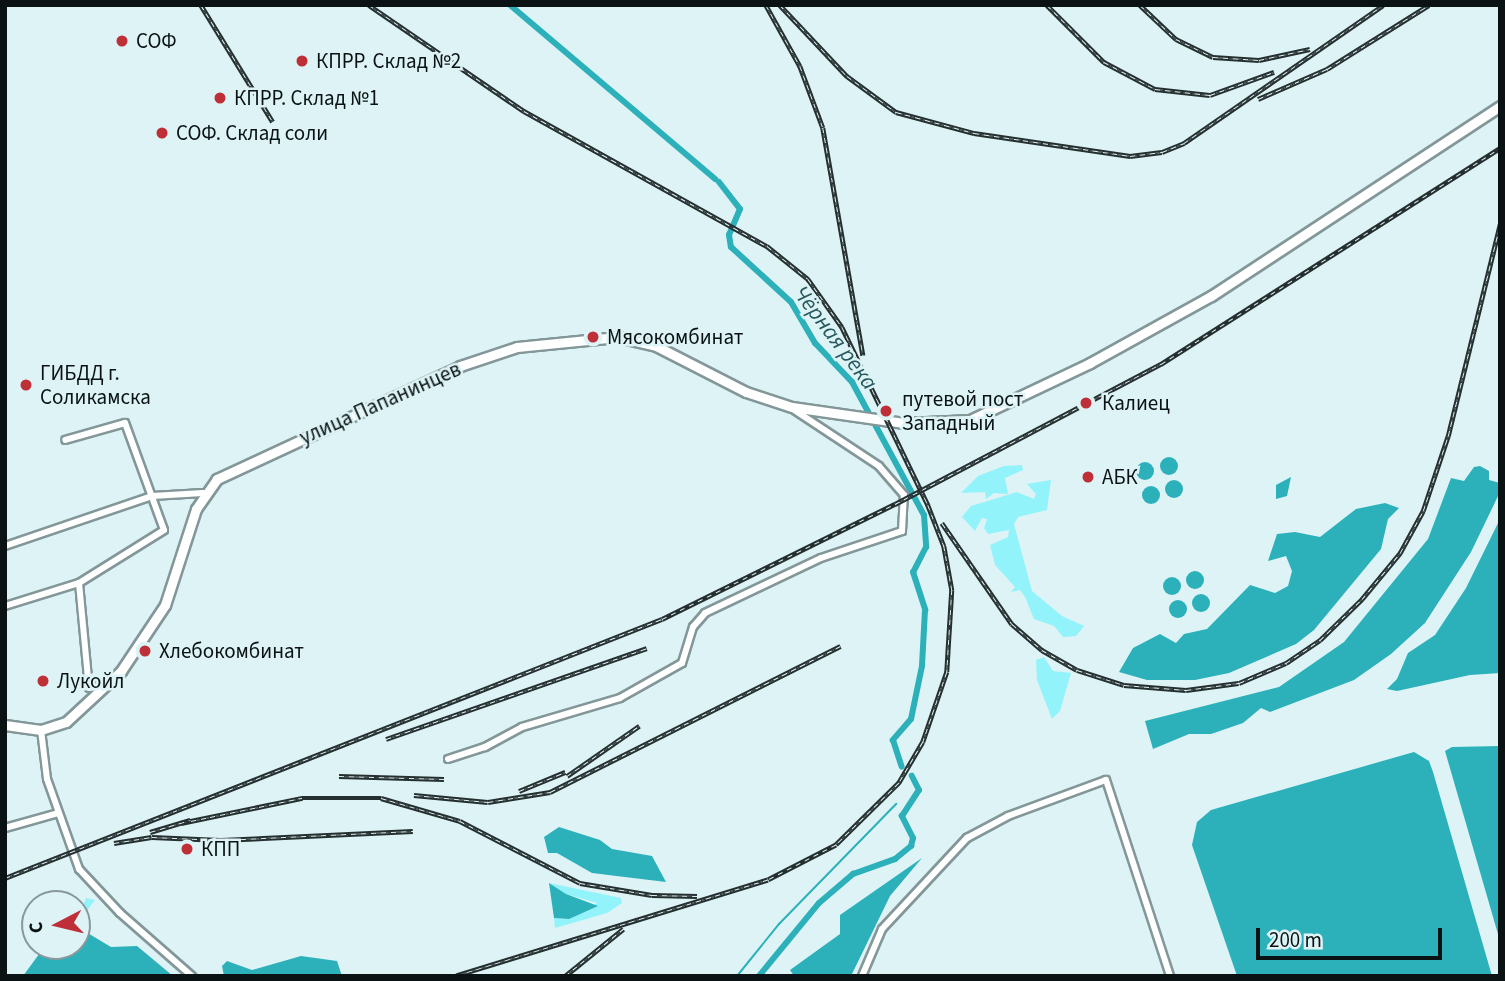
<!DOCTYPE html>
<meta charset="utf-8">
<style>
body{margin:0}
#map{position:relative;width:1505px;height:981px;overflow:hidden;background:#ddf3f5;font-family:"Source Sans 3",sans-serif}
div>[style]{position:absolute}
[style*='--x']{left:calc(var(--x)*1px);top:calc(var(--y)*1px);width:calc(var(--w)*1px);rotate:calc(var(--a)*1deg)}
.green>*{inset:0;background:#93f3fb}
.water>*{inset:0;background:#2cb1bb}
.round{border-radius:50%}
.stream>*{height:2px;margin:-1px;padding:0 1px;transform-origin:1px;border-radius:1px;background:#2cb1bb}
.canal>*{height:6px;margin:-3px;padding:0 3px;transform-origin:3px;border-radius:3px;background:#2cb1bb}
.roads{filter:drop-shadow(2px 0 #839799) drop-shadow(-2px 0 #839799) drop-shadow(0 2px #839799) drop-shadow(0 -2px #839799)}
.minor>*{height:6px;margin:-3px;padding:0 3px;transform-origin:3px;border-radius:3px;background:#fff}
.secondary>*{height:9px;margin:-4.5px;padding:0 4.5px;transform-origin:4.5px;border-radius:4.5px;background:#fff}
.rail>*{height:4.5px;margin-top:-2.25px;transform-origin:0;background:repeating-linear-gradient(90deg,#ddf3f5 0 5px,#252f30 0 10px);box-sizing:border-box;border-block:2px solid #252f30}
.dots>*{width:19px;height:19px;translate:-50% -50%;box-sizing:border-box;border:4px solid #ddf3f5;border-radius:50%}
span{translate:-50% -50%;white-space:nowrap;text-align:center;line-height:1.15;-webkit-text-stroke:5px #ddf3f5;paint-order:stroke}
.poi-label{font-size:21px;color:#0a1213}
.left{translate:0 -50%;text-align:left}
.street-label{font-size:21px;color:#0a1213}
.water-label{font-size:23px;color:#25595d;font-style:italic}
.frame{position:absolute;inset:0;border:7px solid #0a1213;pointer-events:none}
.north{position:absolute;left:21px;top:890px;width:70px;height:70px;box-sizing:border-box;background:#ddf3f5;border:2px solid #89999b;border-radius:50%;rotate:263deg;font-size:19px;font-weight:700;line-height:28px;text-align:center;color:#0a1213}
.north::after{content:'';display:block;margin:auto;width:24px;height:32px;background:#bf2f38;clip-path:polygon(50% 0,100% 100%,50% 72%,0 100%)}
.scale{position:absolute;left:1256px;top:928px;width:186px;height:32px;box-sizing:border-box;border:4px solid #0a1213;border-top:0;padding-left:9px;font-size:21px;line-height:24px;white-space:nowrap;color:#0a1213;-webkit-text-stroke:5px #ddf3f5;paint-order:stroke}
</style>
<div id="map">
<div class="green">
<div style="clip-path:polygon(1022px 465px,1023px 470px,1005px 478px,1008px 494px,994px 493px,986px 499px,985px 492px,961px 493px,978px 476px,1004px 466px)"></div>
<div style="clip-path:polygon(1051px 480px,1047px 510px,1018px 517px,1014px 524px,1032px 591px,1062px 616px,1084px 626px,1076px 636px,1063px 637px,1054px 626px,1034px 619px,1025px 597px,1020px 590px,1011px 592px,1015px 587px,995px 565px,990px 545px,1008px 537px,1009px 530px,988px 534px,984px 528px,987px 519px,982px 518px,975px 531px,962px 517px,971px 506px,1017px 492px,1034px 499px,1036px 494px,1027px 484px)"></div>
<div style="clip-path:polygon(1044px 657px,1053px 671px,1071px 673px,1060px 711px,1052px 719px,1037px 680px,1036px 660px)"></div>
<div style="clip-path:polygon(549px 883px,621px 898px,622px 903px,607px 913px,555px 928px,554px 918px,569px 919px,597px 903px,566px 894px)"></div>
<div style="clip-path:polygon(76px 896px,83px 906px,86px 898px,95px 900px,82px 917px,77px 918px,77px 904px,54px 904px)"></div>
</div>
<div class="water">
<div class="round" style="left:1160px;top:457px;width:18px;height:18px"></div>
<div class="round" style="left:1136px;top:462px;width:18px;height:18px"></div>
<div style="clip-path:polygon(1480px 466px,1489px 471px,1489px 480px,1500px 483px,1500px 492px,1471px 552px,1425px 623px,1391px 654px,1354px 680px,1270px 712px,1261px 708px,1243px 723px,1211px 734px,1189px 734px,1153px 749px,1145px 721px,1279px 687px,1344px 642px,1428px 539px,1451px 478px,1464px 481px,1474px 467px)"></div>
<div style="clip-path:polygon(1291px 477px,1287px 496px,1276px 499px,1276px 485px)"></div>
<div class="round" style="left:1165px;top:480px;width:18px;height:18px"></div>
<div class="round" style="left:1142px;top:486px;width:18px;height:18px"></div>
<div style="clip-path:polygon(1385px 503px,1399px 508px,1388px 519px,1381px 549px,1314px 630px,1296px 644px,1229px 673px,1195px 680px,1147px 680px,1119px 672px,1133px 648px,1160px 634px,1176px 643px,1184px 634px,1207px 629px,1250px 585px,1275px 593px,1288px 586px,1292px 571px,1286px 556px,1268px 561px,1277px 534px,1295px 532px,1320px 537px,1356px 509px)"></div>
<div style="clip-path:polygon(1500px 519px,1500px 673px,1470px 675px,1397px 691px,1387px 689px,1397px 679px,1408px 653px,1435px 635px,1466px 588px)"></div>
<div class="round" style="left:1186px;top:571px;width:18px;height:18px"></div>
<div class="round" style="left:1163px;top:577px;width:18px;height:18px"></div>
<div class="round" style="left:1192px;top:594px;width:18px;height:18px"></div>
<div class="round" style="left:1169px;top:600px;width:18px;height:18px"></div>
<div style="clip-path:polygon(1500px 746px,1500px 941px,1445px 751px,1452px 747px)"></div>
<div style="clip-path:polygon(1414px 752px,1429px 761px,1433px 772px,1492px 976px,1237px 976px,1192px 845px,1197px 822px,1211px 810px)"></div>
<div style="clip-path:polygon(559px 827px,600px 840px,612px 849px,652px 856px,666px 882px,592px 873px,557px 853px,548px 853px,544px 837px)"></div>
<div style="clip-path:polygon(922px 858px,890px 896px,851px 976px,794px 976px,790px 970px,840px 934px,840px 915px)"></div>
<div style="clip-path:polygon(549px 883px,566px 894px,598px 906px,569px 919px,554px 918px)"></div>
<div style="clip-path:polygon(86px 932px,111px 947px,137px 946px,173px 976px,23px 976px,45px 946px,77px 946px,77px 936px)"></div>
<div style="clip-path:polygon(301px 956px,337px 961px,342px 976px,224px 976px,222px 966px,227px 961px,252px 970px)"></div>
</div>
<div class="stream">
<div style="--x:737;--y:976;--w:67;--a:-51.1"></div>
<div style="--x:779;--y:924;--w:168;--a:-45.7"></div>
</div>
<div class="canal">
<div style="--x:510;--y:5;--w:269;--a:40.3"></div>
<div style="--x:719;--y:182;--w:34;--a:52"></div>
<div style="--x:740;--y:209;--w:28;--a:113"></div>
<div style="--x:729;--y:235;--w:12;--a:81"></div>
<div style="--x:731;--y:247;--w:81;--a:42.5"></div>
<div style="--x:791;--y:302;--w:48;--a:59.7"></div>
<div style="--x:815;--y:343;--w:54;--a:46.5"></div>
<div style="--x:852;--y:382;--w:151;--a:61.6"></div>
<div style="--x:924;--y:515;--w:32;--a:86"></div>
<div style="--x:926;--y:547;--w:28;--a:117"></div>
<div style="--x:913;--y:572;--w:40;--a:72"></div>
<div style="--x:925;--y:610;--w:56;--a:93.1"></div>
<div style="--x:922;--y:666;--w:54;--a:101.7"></div>
<div style="--x:911;--y:719;--w:28;--a:131"></div>
<div style="--x:893;--y:740;--w:28;--a:72"></div>
<div style="--x:759;--y:976;--w:94;--a:-50.6"></div>
<div style="--x:819;--y:903;--w:45;--a:-40.5"></div>
<div style="--x:853;--y:874;--w:45;--a:-19.7"></div>
<div style="--x:895;--y:859;--w:21;--a:-39"></div>
<div style="--x:911;--y:846;--w:8;--a:-76"></div>
<div style="--x:913;--y:838;--w:25;--a:-117"></div>
<div style="--x:902;--y:816;--w:31;--a:-57"></div>
<div style="--x:919;--y:790;--w:16;--a:-117"></div>
</div>
<div class="roads">
<div class="minor">
<div style="--x:5;--y:546;--w:155;--a:-18.8"></div>
<div style="--x:152;--y:496;--w:51;--a:-3.4"></div>
<div style="--x:79;--y:583;--w:105;--a:84.6"></div>
<div style="--x:89;--y:688;--w:14;--a:-12"></div>
<div style="--x:5;--y:606;--w:77;--a:-17.3"></div>
<div style="--x:79;--y:583;--w:100;--a:-31.9"></div>
<div style="--x:164;--y:530;--w:114;--a:-110"></div>
<div style="--x:125;--y:423;--w:62;--a:164.2"></div>
<div style="--x:41;--y:730;--w:49;--a:83"></div>
<div style="--x:47;--y:779;--w:96;--a:70.4"></div>
<div style="--x:79;--y:869;--w:60;--a:47"></div>
<div style="--x:120;--y:913;--w:96;--a:41.2"></div>
<div style="--x:448;--y:759;--w:39;--a:-18"></div>
<div style="--x:485;--y:747;--w:42;--a:-28.4"></div>
<div style="--x:522;--y:727;--w:102;--a:-16.5"></div>
<div style="--x:620;--y:698;--w:71;--a:-29.4"></div>
<div style="--x:682;--y:663;--w:38;--a:-73"></div>
<div style="--x:693;--y:627;--w:18;--a:-49"></div>
<div style="--x:705;--y:613;--w:128;--a:-25.4"></div>
<div style="--x:821;--y:558;--w:85;--a:-18.4"></div>
<div style="--x:902;--y:531;--w:36;--a:-87"></div>
<div style="--x:904;--y:495;--w:38;--a:-131"></div>
<div style="--x:879;--y:466;--w:103;--a:-146.5"></div>
<div style="--x:5;--y:828;--w:55;--a:-15.8"></div>
<div style="--x:862;--y:976;--w:51;--a:-66.9"></div>
<div style="--x:882;--y:929;--w:125;--a:-47"></div>
<div style="--x:967;--y:838;--w:47;--a:-28.2"></div>
<div style="--x:1008;--y:816;--w:104;--a:-20.2"></div>
<div style="--x:1106;--y:780;--w:206;--a:71.9"></div>
</div>
<div class="secondary">
<div style="--x:5;--y:725;--w:36;--a:8"></div>
<div style="--x:41;--y:730;--w:26;--a:-18"></div>
<div style="--x:66;--y:722;--w:75;--a:-42.8"></div>
<div style="--x:121;--y:671;--w:79;--a:-56.3"></div>
<div style="--x:165;--y:605;--w:101;--a:-72.1"></div>
<div style="--x:196;--y:509;--w:37;--a:-55"></div>
<div style="--x:217;--y:479;--w:268;--a:-24.9"></div>
<div style="--x:460;--y:366;--w:60;--a:-18.4"></div>
<div style="--x:517;--y:347;--w:101;--a:-5.7"></div>
<div style="--x:618;--y:337;--w:39;--a:13"></div>
<div style="--x:656;--y:346;--w:101;--a:27.1"></div>
<div style="--x:746;--y:392;--w:48;--a:18.1"></div>
<div style="--x:792;--y:407;--w:113;--a:8.1"></div>
<div style="--x:904;--y:423;--w:66;--a:-2.6"></div>
<div style="--x:970;--y:420;--w:133;--a:-25.4"></div>
<div style="--x:1090;--y:363;--w:138;--a:-29"></div>
<div style="--x:1211;--y:296;--w:346;--a:-33.3"></div>
</div>
</div>
<div class="rail">
<div style="--x:201;--y:5;--w:137;--a:58.4"></div>
<div style="--x:369;--y:5;--w:188;--a:34.4"></div>
<div style="--x:524;--y:111;--w:278;--a:29.1"></div>
<div style="--x:767;--y:246;--w:53;--a:38.8"></div>
<div style="--x:808;--y:279;--w:59;--a:54.7"></div>
<div style="--x:842;--y:327;--w:198;--a:64.2"></div>
<div style="--x:928;--y:505;--w:44;--a:68.7"></div>
<div style="--x:944;--y:546;--w:45;--a:79.7"></div>
<div style="--x:952;--y:590;--w:82;--a:93.5"></div>
<div style="--x:947;--y:672;--w:74;--a:108.9"></div>
<div style="--x:923;--y:742;--w:48;--a:120.3"></div>
<div style="--x:899;--y:783;--w:88;--a:135.5"></div>
<div style="--x:836;--y:845;--w:76;--a:152.8"></div>
<div style="--x:768;--y:880;--w:326;--a:162.9"></div>
<div style="--x:766;--y:5;--w:70;--a:60.9"></div>
<div style="--x:800;--y:66;--w:66;--a:69.6"></div>
<div style="--x:823;--y:128;--w:231;--a:80"></div>
<div style="--x:780;--y:5;--w:98;--a:46.7"></div>
<div style="--x:847;--y:76;--w:61;--a:36.3"></div>
<div style="--x:896;--y:112;--w:81;--a:15.1"></div>
<div style="--x:974;--y:133;--w:158;--a:8.4"></div>
<div style="--x:1130;--y:156;--w:32;--a:-7"></div>
<div style="--x:1162;--y:152;--w:24;--a:-22"></div>
<div style="--x:1184;--y:143;--w:242;--a:-34.7"></div>
<div style="--x:1047;--y:5;--w:81;--a:45"></div>
<div style="--x:1104;--y:62;--w:58;--a:27.9"></div>
<div style="--x:1155;--y:89;--w:55;--a:6.2"></div>
<div style="--x:1210;--y:95;--w:68;--a:-19.8"></div>
<div style="--x:1140;--y:5;--w:50;--a:43.4"></div>
<div style="--x:1176;--y:39;--w:41;--a:25.9"></div>
<div style="--x:1213;--y:57;--w:46;--a:3.7"></div>
<div style="--x:1259;--y:60;--w:52;--a:-12.2"></div>
<div style="--x:1258;--y:99;--w:75;--a:-23.5"></div>
<div style="--x:1327;--y:69;--w:120;--a:-32.1"></div>
<div style="--x:942;--y:523;--w:123;--a:55.3"></div>
<div style="--x:1012;--y:624;--w:40;--a:41"></div>
<div style="--x:1042;--y:650;--w:40;--a:29.7"></div>
<div style="--x:1077;--y:670;--w:49;--a:17.7"></div>
<div style="--x:1124;--y:685;--w:62;--a:4.6"></div>
<div style="--x:1186;--y:690;--w:53;--a:-7.5"></div>
<div style="--x:1239;--y:683;--w:51;--a:-23.1"></div>
<div style="--x:1286;--y:663;--w:41;--a:-34.1"></div>
<div style="--x:1320;--y:640;--w:59;--a:-44.3"></div>
<div style="--x:1362;--y:599;--w:60;--a:-50.4"></div>
<div style="--x:1400;--y:553;--w:48;--a:-61.3"></div>
<div style="--x:1423;--y:511;--w:79;--a:-71.6"></div>
<div style="--x:1448;--y:436;--w:218;--a:-76.2"></div>
<div style="--x:386;--y:739;--w:276;--a:-19.2"></div>
<div style="--x:339;--y:776;--w:105;--a:1.6"></div>
<div style="--x:567;--y:776;--w:88;--a:-34.8"></div>
<div style="--x:519;--y:791;--w:50;--a:-22.4"></div>
<div style="--x:414;--y:795;--w:74;--a:5.4"></div>
<div style="--x:488;--y:802;--w:63;--a:-9.2"></div>
<div style="--x:550;--y:792;--w:325;--a:-26.7"></div>
<div style="--x:181;--y:823;--w:124;--a:-11.7"></div>
<div style="--x:302;--y:798;--w:79;--a:0"></div>
<div style="--x:381;--y:798;--w:82;--a:16.2"></div>
<div style="--x:460;--y:821;--w:135;--a:27.3"></div>
<div style="--x:580;--y:883;--w:73;--a:9.5"></div>
<div style="--x:652;--y:895;--w:45;--a:1.3"></div>
<div style="--x:150;--y:832;--w:42;--a:-16.7"></div>
<div style="--x:114;--y:843;--w:38;--a:-9"></div>
<div style="--x:152;--y:837;--w:69;--a:2.5"></div>
<div style="--x:221;--y:840;--w:192;--a:-2.7"></div>
<div style="--x:5;--y:878;--w:706;--a:-21.52"></div>
<div style="--x:662;--y:619;--w:260;--a:-26.3"></div>
<div style="--x:895;--y:504;--w:301;--a:-27.8"></div>
<div style="--x:1161;--y:364;--w:402;--a:-32.5"></div>
<div style="--x:565;--y:976;--w:75;--a:-39"></div>
</div>
<div class="dots">
<div style="left:122px;top:41px;background:#bf2f38"></div>
<div style="left:302px;top:61px;background:#bf2f38"></div>
<div style="left:220px;top:98px;background:#bf2f38"></div>
<div style="left:162px;top:133px;background:#bf2f38"></div>
<div style="left:593px;top:337px;background:#bf2f38"></div>
<div style="left:26px;top:385px;background:#bf2f38"></div>
<div style="left:1086px;top:403px;background:#bf2f38"></div>
<div style="left:886px;top:411px;background:#bf2f38"></div>
<div style="left:1088px;top:477px;background:#bf2f38"></div>
<div style="left:145px;top:651px;background:#bf2f38"></div>
<div style="left:43px;top:681px;background:#bf2f38"></div>
<div style="left:187px;top:849px;background:#bf2f38"></div>
</div>
<div class="poi-label">
<span class="left" style="left:136px;top:41px">СОФ</span>
<span class="left" style="left:316px;top:61px">КПРР. Склад №2</span>
<span class="left" style="left:234px;top:98px">КПРР. Склад №1</span>
<span class="left" style="left:176px;top:133px">СОФ. Склад соли</span>
<span class="left" style="left:607px;top:337px">Мясокомбинат</span>
<span class="left" style="left:40px;top:385px">ГИБДД г.<br>Соликамска</span>
<span class="left" style="left:902px;top:411px">путевой пост<br>Западный</span>
<span class="left" style="left:1102px;top:403px">Калиец</span>
<span class="left" style="left:1102px;top:477px">АБК</span>
<span class="left" style="left:159px;top:651px">Хлебокомбинат</span>
<span class="left" style="left:57px;top:681px">Лукойл</span>
<span class="left" style="left:201px;top:849px">КПП</span>
</div>
<div class="street-label">
<span style="left:380px;top:403px;rotate:-24deg">улица Папанинцев</span>
</div>
<div class="water-label">
<span style="left:835px;top:338px;rotate:53deg">Чёрная река</span>
</div>
<div class="frame"></div>
<div class="north">С</div>
<div class="scale">200 m</div>
</div>
